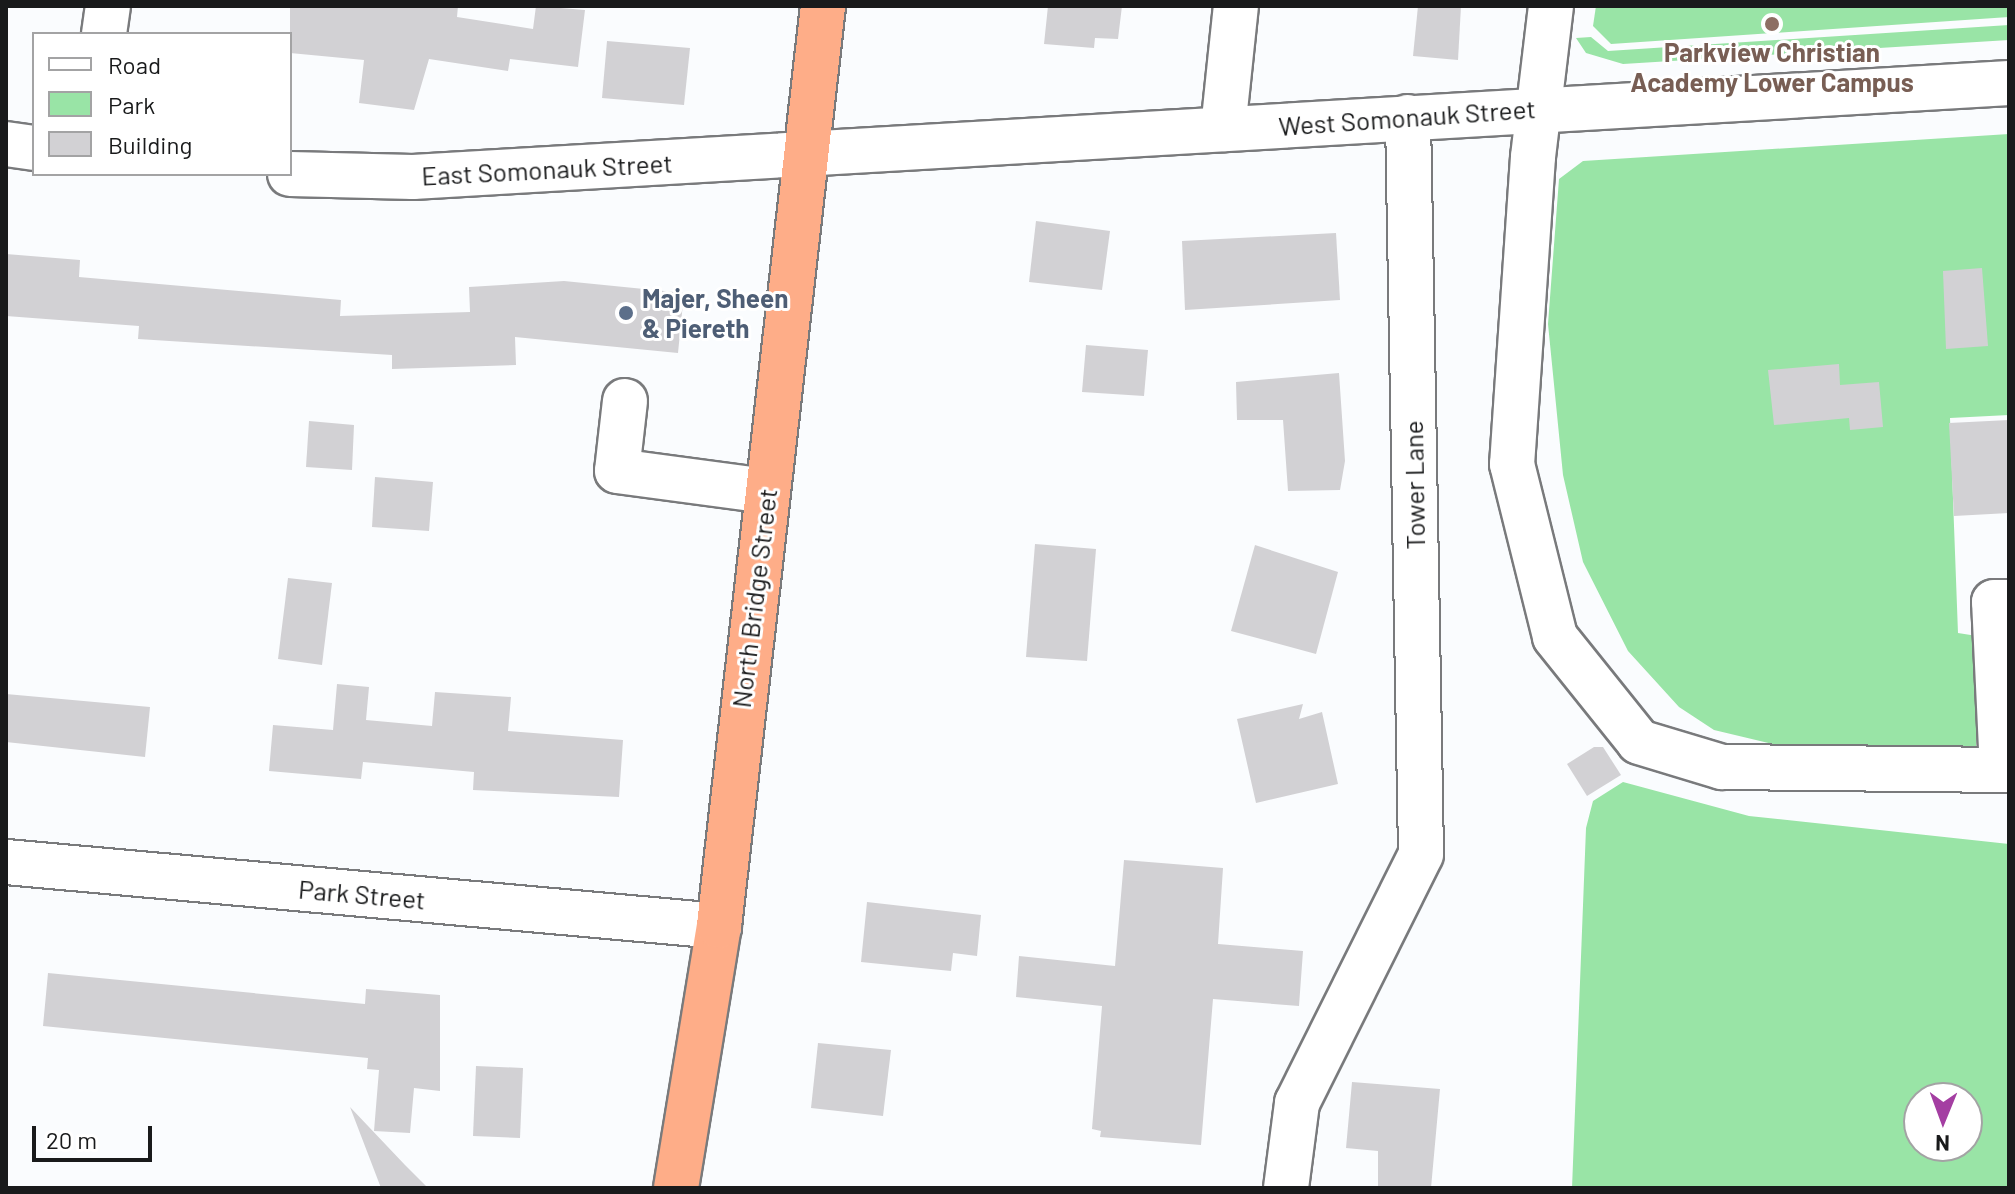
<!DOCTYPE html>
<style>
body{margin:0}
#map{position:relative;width:2015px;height:1194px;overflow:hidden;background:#fafcfe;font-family:Barlow,sans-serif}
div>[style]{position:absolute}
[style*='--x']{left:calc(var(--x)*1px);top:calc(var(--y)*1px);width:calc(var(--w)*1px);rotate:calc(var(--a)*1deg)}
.green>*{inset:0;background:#99e4a6}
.building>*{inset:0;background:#d2d1d4}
.roads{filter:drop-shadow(2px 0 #797a7c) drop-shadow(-2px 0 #797a7c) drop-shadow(0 2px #797a7c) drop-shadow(0 -2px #797a7c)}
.minor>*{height:44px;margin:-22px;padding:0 22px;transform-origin:22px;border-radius:22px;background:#fff}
.highway>*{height:44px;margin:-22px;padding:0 22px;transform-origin:22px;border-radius:22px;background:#fead88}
.dots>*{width:22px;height:22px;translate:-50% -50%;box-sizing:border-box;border:4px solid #fff;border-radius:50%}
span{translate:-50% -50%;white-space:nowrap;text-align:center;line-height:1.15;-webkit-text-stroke:6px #fff;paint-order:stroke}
.education-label{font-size:26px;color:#785e54;font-weight:700}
.street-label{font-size:26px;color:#191a1b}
.service-label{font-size:26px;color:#4e5e75;font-weight:700}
.left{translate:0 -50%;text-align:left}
.frame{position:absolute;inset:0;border:8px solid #191a1b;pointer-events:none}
.legend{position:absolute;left:32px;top:32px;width:260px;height:144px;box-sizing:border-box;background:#fff;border:2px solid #a3a3a4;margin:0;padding:10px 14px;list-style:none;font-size:24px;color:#191a1b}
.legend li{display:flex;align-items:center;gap:16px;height:40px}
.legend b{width:40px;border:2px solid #a3a3a4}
.north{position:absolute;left:1903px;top:1082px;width:80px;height:80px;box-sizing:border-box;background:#fff;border:2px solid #a3a3a4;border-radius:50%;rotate:181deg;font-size:22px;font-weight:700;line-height:32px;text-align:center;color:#191a1b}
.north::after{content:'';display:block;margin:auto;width:28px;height:36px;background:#a43ea2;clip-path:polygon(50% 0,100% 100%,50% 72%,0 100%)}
.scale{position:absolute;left:32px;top:1126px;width:120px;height:36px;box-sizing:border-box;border:4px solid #191a1b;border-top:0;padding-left:10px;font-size:24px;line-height:28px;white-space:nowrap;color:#191a1b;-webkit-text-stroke:6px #fff;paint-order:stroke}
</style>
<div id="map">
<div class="green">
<div style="clip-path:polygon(1596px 6px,2009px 6px,2009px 17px,1611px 44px,1593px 26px)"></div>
<div style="clip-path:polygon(2009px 25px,2009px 40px,1623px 64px,1586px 53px,1576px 38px,1591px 37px,1608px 51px)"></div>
<div style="clip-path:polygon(2009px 134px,2009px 415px,1950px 418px,1958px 633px,1977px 636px,1976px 750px,1811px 753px,1714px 730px,1679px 707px,1628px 651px,1583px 562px,1563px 475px,1548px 324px,1559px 179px,1583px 161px)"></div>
<div style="clip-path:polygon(evenodd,1623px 782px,1749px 816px,2009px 844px,2009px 1188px,1572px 1188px,1586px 828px,1593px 801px,1623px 782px,1967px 1098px,1967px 1146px,1919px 1146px,1919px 1098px,1967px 1098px)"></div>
</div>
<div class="building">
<div style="clip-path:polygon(290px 6px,458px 6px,457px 17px,533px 29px,536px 6px,585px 10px,578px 67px,510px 59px,508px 71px,429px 59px,414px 110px,359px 103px,364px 60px,290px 53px)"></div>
<div style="clip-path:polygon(1048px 6px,1122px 6px,1118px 39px,1095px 38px,1094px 48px,1044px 44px)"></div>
<div style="clip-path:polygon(1418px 6px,1461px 6px,1458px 60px,1413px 56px)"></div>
<div style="clip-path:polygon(607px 41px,690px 48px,684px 105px,602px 98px)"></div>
<div style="clip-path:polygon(1036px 221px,1110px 231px,1102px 290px,1029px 282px)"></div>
<div style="clip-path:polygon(1336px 233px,1340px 300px,1185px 310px,1182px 241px)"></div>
<div style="clip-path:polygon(6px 254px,80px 260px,79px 277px,341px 300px,340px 316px,470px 312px,469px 287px,564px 281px,684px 293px,678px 353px,515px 337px,516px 365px,392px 369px,392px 355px,138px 339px,139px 326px,6px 316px)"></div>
<div style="clip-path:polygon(1982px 268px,1988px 346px,1946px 349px,1943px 271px)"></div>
<div style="clip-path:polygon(1086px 345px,1148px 350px,1144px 396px,1082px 392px)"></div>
<div style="clip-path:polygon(1839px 364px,1840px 385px,1879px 382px,1883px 427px,1850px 430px,1849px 418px,1774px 425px,1768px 370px)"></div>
<div style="clip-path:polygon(1339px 373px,1345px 461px,1340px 490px,1288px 491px,1283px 420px,1237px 420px,1236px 382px)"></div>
<div style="clip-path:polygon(2009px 420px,2009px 513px,1954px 516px,1949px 423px)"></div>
<div style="clip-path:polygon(309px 421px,354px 425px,352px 470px,306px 467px)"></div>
<div style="clip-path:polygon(375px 477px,433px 482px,429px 531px,372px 527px)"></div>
<div style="clip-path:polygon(1035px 544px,1096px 549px,1087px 661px,1026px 657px)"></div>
<div style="clip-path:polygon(1255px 545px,1338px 572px,1316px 654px,1231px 631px)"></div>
<div style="clip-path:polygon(288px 578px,332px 583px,322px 665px,278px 659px)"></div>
<div style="clip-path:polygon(337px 684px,369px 687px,366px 720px,432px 726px,435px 692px,511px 697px,508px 731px,623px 740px,619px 797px,473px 790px,474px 772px,363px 762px,361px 779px,269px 771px,273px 725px,333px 730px)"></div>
<div style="clip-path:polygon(6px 694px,150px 707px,145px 757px,6px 742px)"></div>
<div style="clip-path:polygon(1303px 704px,1299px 719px,1322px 712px,1338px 784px,1256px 803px,1237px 719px)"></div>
<div style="clip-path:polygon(1594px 747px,1603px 747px,1621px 775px,1587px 796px,1567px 764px)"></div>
<div style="clip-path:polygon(1124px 860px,1223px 868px,1218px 944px,1303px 951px,1299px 1006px,1213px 999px,1201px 1145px,1100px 1137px,1101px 1131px,1092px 1129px,1102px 1006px,1016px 997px,1019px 956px,1115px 966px)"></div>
<div style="clip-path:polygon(867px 902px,981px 915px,977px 956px,953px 953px,951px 971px,861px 962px)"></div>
<div style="clip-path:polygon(48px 973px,365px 1004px,366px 989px,440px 995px,440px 1091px,414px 1088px,410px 1133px,374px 1131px,379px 1070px,367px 1069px,368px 1058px,43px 1026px)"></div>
<div style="clip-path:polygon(818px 1043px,891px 1050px,883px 1116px,811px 1108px)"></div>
<div style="clip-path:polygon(476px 1066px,523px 1068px,520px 1138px,473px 1136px)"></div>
<div style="clip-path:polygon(1352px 1082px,1440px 1089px,1431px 1188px,1378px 1188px,1378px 1151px,1346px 1148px)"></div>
<div style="clip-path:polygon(350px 1107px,405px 1165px,428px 1188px,381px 1188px)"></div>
</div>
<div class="roads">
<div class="minor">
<div style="--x:1551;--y:6;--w:152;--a:96.8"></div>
<div style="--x:1533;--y:157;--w:308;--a:93.9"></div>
<div style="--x:1512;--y:464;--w:178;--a:76"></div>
<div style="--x:1555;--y:637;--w:134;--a:51.3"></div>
<div style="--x:1639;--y:742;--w:87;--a:16.8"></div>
<div style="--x:1722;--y:767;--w:287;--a:0.6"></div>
<div style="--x:104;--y:34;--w:28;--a:-82"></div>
<div style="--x:1223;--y:129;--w:124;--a:-84"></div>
<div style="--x:6;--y:144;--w:28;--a:8"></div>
<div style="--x:290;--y:174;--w:123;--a:1.4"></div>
<div style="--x:413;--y:177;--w:1599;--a:-3.37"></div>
<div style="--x:625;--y:401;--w:70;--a:96.5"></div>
<div style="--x:617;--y:471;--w:151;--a:7.6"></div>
<div style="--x:2002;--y:770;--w:168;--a:-92.7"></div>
<div style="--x:1994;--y:602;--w:15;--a:0"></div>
<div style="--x:6;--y:862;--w:716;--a:5.13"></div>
<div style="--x:1286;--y:1188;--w:86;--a:-82.6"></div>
<div style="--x:1297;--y:1103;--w:278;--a:-63.5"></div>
<div style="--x:1421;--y:854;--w:737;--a:-91.01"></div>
</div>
<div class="highway">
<div style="--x:676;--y:1188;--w:266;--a:-80.7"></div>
<div style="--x:719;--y:926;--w:926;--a:-83.55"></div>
</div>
</div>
<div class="dots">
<div style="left:1772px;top:24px;background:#8d6e63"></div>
<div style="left:626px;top:313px;background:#5c6f8a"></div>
</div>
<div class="education-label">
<span style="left:1772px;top:67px">Parkview Christian<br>Academy Lower Campus</span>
</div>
<div class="street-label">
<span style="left:1407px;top:117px;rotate:-4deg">West Somonauk Street</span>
<span style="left:547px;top:169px;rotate:-3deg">East Somonauk Street</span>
<span style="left:1414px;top:485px;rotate:-91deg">Tower Lane</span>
<span style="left:754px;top:598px;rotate:-83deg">North Bridge Street</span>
<span style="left:362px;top:894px;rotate:5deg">Park Street</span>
</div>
<div class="service-label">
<span class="left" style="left:642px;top:313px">Majer, Sheen<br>&amp; Piereth</span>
</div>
<div class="frame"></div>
<ul class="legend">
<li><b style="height:10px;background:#fff"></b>Road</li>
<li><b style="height:22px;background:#99e4a6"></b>Park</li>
<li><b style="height:22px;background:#d2d1d4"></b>Building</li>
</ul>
<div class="north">N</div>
<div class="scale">20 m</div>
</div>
